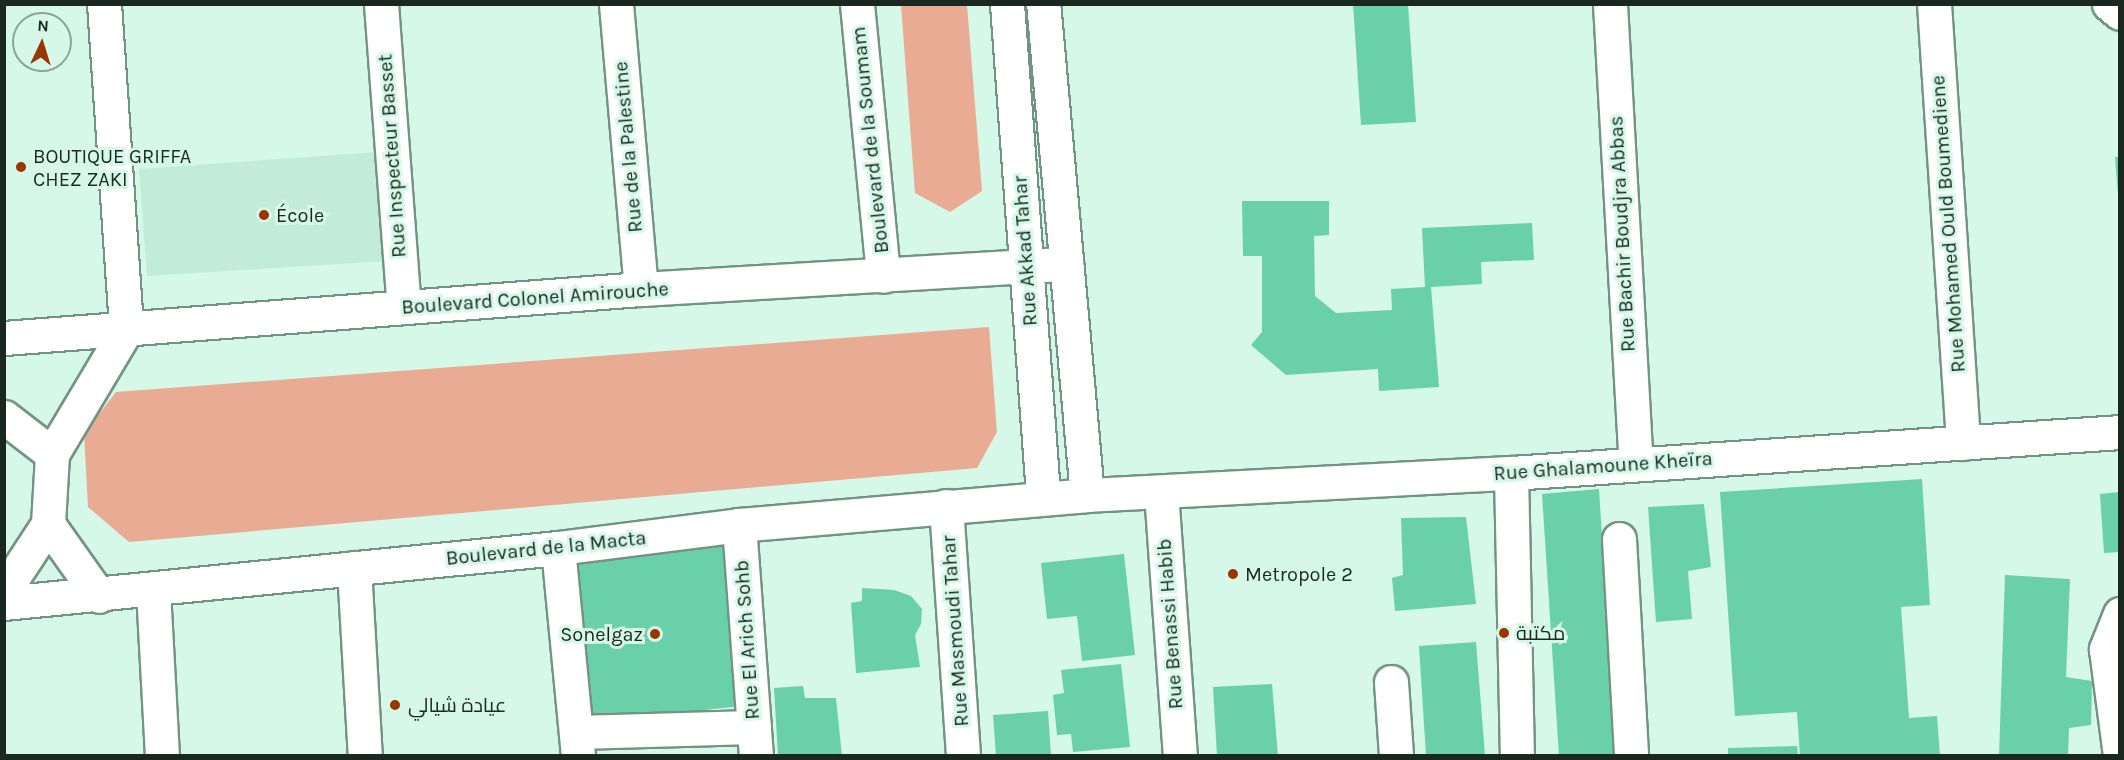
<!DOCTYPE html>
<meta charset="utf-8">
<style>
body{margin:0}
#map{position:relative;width:2124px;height:760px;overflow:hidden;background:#d5f8e9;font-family:Karla,Cairo,sans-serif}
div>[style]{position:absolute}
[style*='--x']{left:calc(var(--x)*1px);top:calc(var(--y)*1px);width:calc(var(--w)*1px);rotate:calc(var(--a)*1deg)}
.built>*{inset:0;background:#c2ecd9}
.green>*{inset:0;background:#e9ab94}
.building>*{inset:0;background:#69d0aa}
.roads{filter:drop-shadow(2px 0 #739385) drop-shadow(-2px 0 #739385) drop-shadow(0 2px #739385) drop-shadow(0 -2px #739385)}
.minor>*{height:33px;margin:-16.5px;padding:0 16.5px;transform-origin:16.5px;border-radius:16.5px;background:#fff}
.major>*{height:33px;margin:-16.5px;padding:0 16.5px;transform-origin:16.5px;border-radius:16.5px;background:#fff}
.dots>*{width:16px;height:16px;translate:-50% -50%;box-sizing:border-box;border:3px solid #d5f8e9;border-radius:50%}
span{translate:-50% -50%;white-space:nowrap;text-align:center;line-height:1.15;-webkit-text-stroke:6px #d5f8e9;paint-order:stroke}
.street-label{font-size:20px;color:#1b2822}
.poi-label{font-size:20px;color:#1b2822}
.left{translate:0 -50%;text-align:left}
.right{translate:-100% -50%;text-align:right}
.frame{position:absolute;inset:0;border:6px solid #1b2822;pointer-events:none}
.north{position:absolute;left:12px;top:12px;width:60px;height:60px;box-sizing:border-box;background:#d5f8e9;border:2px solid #8ba599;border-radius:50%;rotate:4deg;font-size:16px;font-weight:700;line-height:24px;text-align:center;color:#1b2822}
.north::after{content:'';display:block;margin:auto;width:21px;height:27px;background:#993500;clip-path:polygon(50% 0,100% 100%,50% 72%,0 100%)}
</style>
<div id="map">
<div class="built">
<div style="clip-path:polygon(378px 152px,389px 261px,147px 276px,139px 169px)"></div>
</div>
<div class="green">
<div style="clip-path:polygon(901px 5px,967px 5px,982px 191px,950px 212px,915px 193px)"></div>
<div style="clip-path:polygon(989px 327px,997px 432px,977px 468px,129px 542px,88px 507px,84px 433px,116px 392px)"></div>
</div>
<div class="building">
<div style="clip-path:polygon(1353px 4px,1408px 4px,1416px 122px,1361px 125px)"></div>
<div style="clip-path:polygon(2115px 157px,2120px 157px,2120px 194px,2118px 194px)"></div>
<div style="clip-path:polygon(1242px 201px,1329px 201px,1329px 235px,1314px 236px,1315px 296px,1336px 313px,1392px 310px,1391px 289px,1425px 287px,1422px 228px,1532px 223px,1534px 260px,1481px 262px,1482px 284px,1431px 287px,1439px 387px,1379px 391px,1378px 369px,1286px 375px,1251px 345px,1262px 332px,1262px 256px,1243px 256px)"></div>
<div style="clip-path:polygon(1922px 479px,1930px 605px,1901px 607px,1909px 718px,1937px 716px,1940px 756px,1800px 756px,1797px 712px,1735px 716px,1720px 492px)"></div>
<div style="clip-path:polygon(1599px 489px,1616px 756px,1559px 756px,1542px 494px)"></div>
<div style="clip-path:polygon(2120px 492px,2120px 552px,2104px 553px,2100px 494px)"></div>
<div style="clip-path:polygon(1704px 504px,1711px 567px,1688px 571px,1692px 619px,1656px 622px,1648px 507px)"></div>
<div style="clip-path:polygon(1466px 517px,1476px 604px,1395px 611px,1392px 578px,1403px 575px,1401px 518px)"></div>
<div style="clip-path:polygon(728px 543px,742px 706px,584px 723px,566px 561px)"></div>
<div style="clip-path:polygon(1124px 554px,1135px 655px,1082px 661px,1077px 616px,1047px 619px,1041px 563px)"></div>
<div style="clip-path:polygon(2005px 575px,2070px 579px,2066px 677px,2092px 681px,2091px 725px,2069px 728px,2068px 756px,1999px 756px)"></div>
<div style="clip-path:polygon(862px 588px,894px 590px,911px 596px,922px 609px,921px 624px,915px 635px,920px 667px,856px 673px,851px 603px,862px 601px)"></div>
<div style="clip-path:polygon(1476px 642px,1485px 756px,1426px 756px,1419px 646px)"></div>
<div style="clip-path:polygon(1121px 664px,1130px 747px,1073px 752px,1071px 734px,1057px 735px,1053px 695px,1064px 693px,1061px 670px)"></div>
<div style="clip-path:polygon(1272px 684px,1278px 756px,1217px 756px,1213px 687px)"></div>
<div style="clip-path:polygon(803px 686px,805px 698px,836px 698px,842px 756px,778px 756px,774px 688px)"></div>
<div style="clip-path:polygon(1048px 711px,1051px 756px,996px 756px,993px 715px)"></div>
<div style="clip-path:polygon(1797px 746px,1798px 756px,1728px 756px,1728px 748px)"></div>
</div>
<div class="roads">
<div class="minor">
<div style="--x:104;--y:4;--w:327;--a:86.1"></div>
<div style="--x:381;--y:4;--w:304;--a:85.7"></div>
<div style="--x:616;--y:4;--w:286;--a:85"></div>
<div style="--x:857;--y:4;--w:273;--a:84.5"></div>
<div style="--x:1610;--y:4;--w:461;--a:86.8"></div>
<div style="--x:1934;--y:4;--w:440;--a:86.2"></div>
<div style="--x:1511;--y:473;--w:283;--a:88.8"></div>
<div style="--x:1161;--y:492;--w:265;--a:85.9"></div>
<div style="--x:1087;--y:495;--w:425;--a:-3"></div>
<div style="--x:1511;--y:473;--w:610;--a:-3.85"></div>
<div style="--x:946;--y:506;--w:251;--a:86.1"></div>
<div style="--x:739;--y:525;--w:232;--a:85.8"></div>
<div style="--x:1619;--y:539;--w:217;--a:86.8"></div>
<div style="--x:558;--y:548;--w:209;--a:84.5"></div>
<div style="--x:354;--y:568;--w:188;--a:86.7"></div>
<div style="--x:153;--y:590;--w:166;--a:86.9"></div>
<div style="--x:2120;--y:614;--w:38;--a:112"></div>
<div style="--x:2106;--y:649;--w:107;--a:82.5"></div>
<div style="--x:1391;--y:682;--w:74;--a:86.1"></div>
<div style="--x:576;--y:732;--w:178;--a:-1.6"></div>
</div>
<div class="major">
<div style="--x:1007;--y:4;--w:494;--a:85.8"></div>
<div style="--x:2109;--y:4;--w:14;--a:39"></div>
<div style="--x:4;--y:338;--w:639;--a:-4.4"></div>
<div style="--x:641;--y:289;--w:426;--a:-3.4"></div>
<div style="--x:4;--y:417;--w:61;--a:37.6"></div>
<div style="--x:48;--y:524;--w:88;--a:54.7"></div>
<div style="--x:4;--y:591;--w:80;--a:-56.7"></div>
<div style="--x:48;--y:524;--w:70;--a:-86.7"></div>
<div style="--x:52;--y:454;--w:144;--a:-59.2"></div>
<div style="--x:4;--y:603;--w:557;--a:-5.67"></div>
<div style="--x:558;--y:548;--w:182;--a:-7.2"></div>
<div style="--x:739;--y:525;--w:349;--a:-4.9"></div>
<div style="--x:1087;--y:495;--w:493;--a:-95.1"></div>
</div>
</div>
<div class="dots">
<div style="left:21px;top:167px;background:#993500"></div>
<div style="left:264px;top:215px;background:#993500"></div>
<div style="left:1233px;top:574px;background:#993500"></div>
<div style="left:1504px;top:633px;background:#993500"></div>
<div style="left:655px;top:634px;background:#993500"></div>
<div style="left:395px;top:705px;background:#993500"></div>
</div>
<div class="street-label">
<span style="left:870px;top:140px;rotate:-96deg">Boulevard de la Soumam</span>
<span style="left:628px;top:147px;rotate:-95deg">Rue de la Palestine</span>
<span style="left:392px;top:156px;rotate:-94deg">Rue Inspecteur Basset</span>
<span style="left:1948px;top:224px;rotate:-94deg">Rue Mohamed Ould Boumediene</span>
<span style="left:1622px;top:234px;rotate:-93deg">Rue Bachir Boudjra Abbas</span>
<span style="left:1025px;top:251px;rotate:-94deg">Rue Akkad Tahar</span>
<span style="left:535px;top:298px;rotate:-4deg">Boulevard Colonel Amirouche</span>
<span style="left:1603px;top:466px;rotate:-4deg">Rue Ghalamoune Kheïra</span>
<span style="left:546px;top:548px;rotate:-6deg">Boulevard de la Macta</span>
<span style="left:1170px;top:624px;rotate:-94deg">Rue Benassi Habib</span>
<span style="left:955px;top:631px;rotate:-94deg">Rue Masmoudi Tahar</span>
<span style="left:747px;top:640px;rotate:-94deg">Rue El Arich Sohb</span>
</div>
<div class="poi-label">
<span class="left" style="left:33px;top:168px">BOUTIQUE GRIFFA<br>CHEZ ZAKI</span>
<span class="left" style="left:276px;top:215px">École</span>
<span class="left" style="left:1245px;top:574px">Metropole 2</span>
<span class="left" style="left:1516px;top:633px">مكتبة</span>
<span class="right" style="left:643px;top:634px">Sonelgaz</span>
<span class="left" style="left:408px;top:705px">عيادة شيالي</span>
</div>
<div class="frame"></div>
<div class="north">N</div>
</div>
